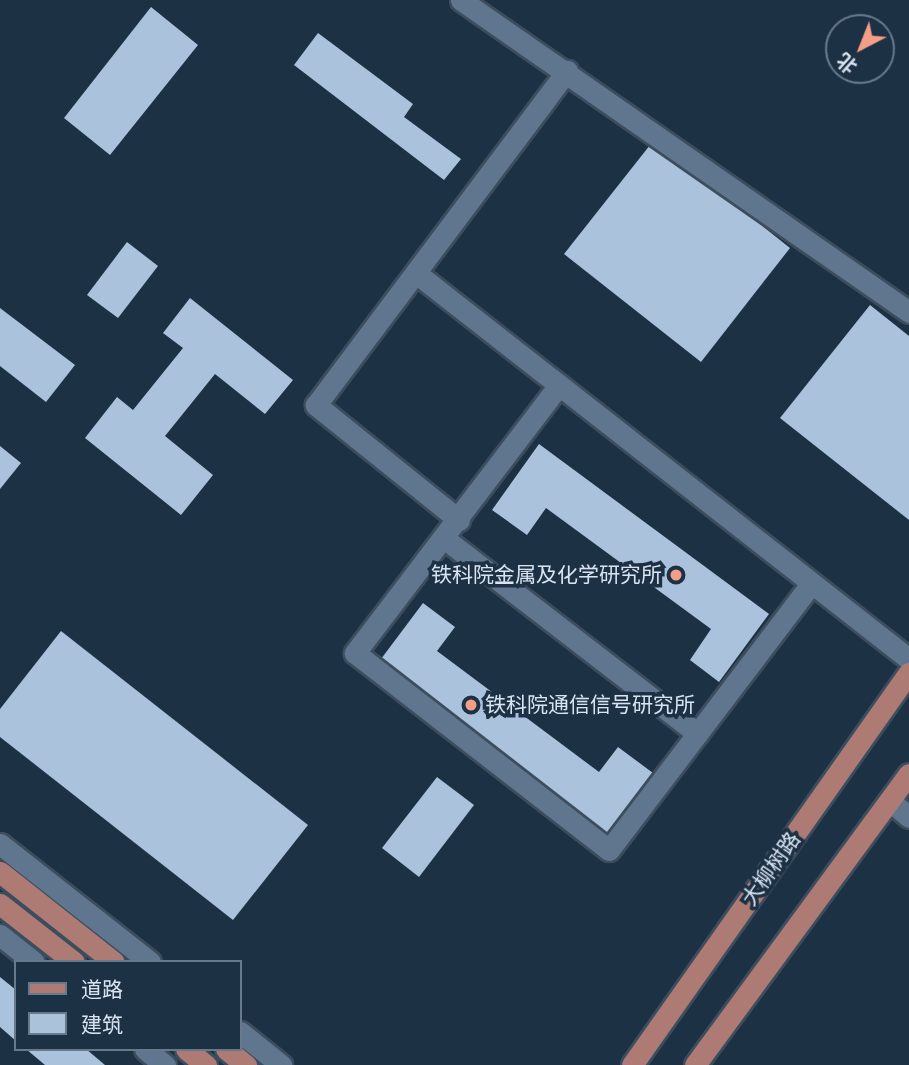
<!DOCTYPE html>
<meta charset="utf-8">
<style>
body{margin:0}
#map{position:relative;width:909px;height:1065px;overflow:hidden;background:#1d3145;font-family:Poppins,"Noto Sans SC",sans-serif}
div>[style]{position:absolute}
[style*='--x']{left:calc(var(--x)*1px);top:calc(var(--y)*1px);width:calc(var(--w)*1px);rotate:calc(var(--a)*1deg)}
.building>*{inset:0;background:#abc2dc}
.roads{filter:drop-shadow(2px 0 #3d4d5e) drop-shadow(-2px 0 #3d4d5e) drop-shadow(0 2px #3d4d5e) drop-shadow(0 -2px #3d4d5e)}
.minor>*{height:21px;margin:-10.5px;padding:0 10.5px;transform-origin:10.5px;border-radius:10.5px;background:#60768e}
.major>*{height:21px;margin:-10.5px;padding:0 10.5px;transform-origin:10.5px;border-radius:10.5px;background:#ad7a74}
.dots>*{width:19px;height:19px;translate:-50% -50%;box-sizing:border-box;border:4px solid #1d3145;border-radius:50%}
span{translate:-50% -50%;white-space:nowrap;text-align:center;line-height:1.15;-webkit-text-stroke:7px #1d3145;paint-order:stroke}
.poi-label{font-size:21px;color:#d8e4f1}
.right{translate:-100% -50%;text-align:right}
.left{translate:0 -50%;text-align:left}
.street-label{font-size:21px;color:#d8e4f1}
.legend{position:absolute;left:14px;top:960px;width:228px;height:91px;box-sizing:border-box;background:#1d3145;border:2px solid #68798a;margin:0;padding:9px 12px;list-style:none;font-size:21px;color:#d8e4f1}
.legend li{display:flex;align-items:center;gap:14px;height:35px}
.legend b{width:35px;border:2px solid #68798a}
.north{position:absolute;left:825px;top:14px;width:70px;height:70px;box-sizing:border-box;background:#1d3145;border:2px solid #68798a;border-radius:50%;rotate:222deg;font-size:19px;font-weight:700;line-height:28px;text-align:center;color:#d8e4f1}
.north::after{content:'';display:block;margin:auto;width:24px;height:32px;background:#f49e87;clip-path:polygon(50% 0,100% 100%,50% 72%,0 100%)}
</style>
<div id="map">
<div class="building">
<div style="clip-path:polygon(151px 7px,198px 45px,110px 155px,64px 118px)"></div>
<div style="clip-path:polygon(318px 33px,413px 104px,404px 117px,461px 159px,444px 180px,294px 65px)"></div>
<div style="clip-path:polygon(654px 140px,790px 248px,701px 362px,564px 254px)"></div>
<div style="clip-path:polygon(127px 242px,158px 266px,118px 318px,87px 295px)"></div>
<div style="clip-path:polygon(190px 298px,293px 380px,265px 414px,215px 374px,165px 436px,213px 475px,181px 515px,85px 438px,117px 397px,133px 410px,183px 348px,163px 333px)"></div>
<div style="clip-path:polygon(870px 305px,909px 336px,909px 520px,780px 418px)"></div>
<div style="clip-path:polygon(0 308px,75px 365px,46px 402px,0 366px)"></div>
<div style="clip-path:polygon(539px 444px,769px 614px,719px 682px,690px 660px,711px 629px,546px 508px,527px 535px,492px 510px)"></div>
<div style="clip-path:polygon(0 446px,21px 463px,0 489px)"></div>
<div style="clip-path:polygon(423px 603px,455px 627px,437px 651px,599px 772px,618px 747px,653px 773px,606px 835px,378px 663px)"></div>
<div style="clip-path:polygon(61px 631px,308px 825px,233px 920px,0 737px,0 709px)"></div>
<div style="clip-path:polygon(437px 777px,474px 805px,419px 877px,382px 848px)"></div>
<div style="clip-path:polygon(0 977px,16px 990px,16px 1041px,0 1027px)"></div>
<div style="clip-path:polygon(26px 1049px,86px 1049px,105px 1065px,45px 1065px)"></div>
</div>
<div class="roads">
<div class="minor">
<div style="--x:461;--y:0;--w:546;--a:34.85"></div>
<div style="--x:416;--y:273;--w:626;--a:38.06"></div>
<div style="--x:559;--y:385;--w:337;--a:127.3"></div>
<div style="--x:355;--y:653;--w:321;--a:37.8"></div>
<div style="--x:609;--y:850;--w:335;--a:-52.8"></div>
<div style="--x:459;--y:520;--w:184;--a:-141.2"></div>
<div style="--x:316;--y:405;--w:418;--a:-53.1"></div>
<div style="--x:445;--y:539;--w:319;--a:37.6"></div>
<div style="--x:890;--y:801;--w:25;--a:40"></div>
<div style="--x:0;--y:844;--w:191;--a:38.2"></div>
<div style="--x:0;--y:935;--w:43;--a:38.5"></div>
<div style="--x:240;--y:1032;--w:53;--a:38.8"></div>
<div style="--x:145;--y:1049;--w:26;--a:39"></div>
</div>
<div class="major">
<div style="--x:0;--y:872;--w:145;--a:38.3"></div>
<div style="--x:0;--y:904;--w:94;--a:38.1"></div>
<div style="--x:186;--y:1049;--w:26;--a:39"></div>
<div style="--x:226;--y:1049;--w:26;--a:39"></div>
<div style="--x:632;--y:1065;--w:480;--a:-54.8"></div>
<div style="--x:695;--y:1065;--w:361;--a:-53.7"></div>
</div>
</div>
<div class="dots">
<div style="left:676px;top:575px;background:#f49e87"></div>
<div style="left:471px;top:705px;background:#f49e87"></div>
</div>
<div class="poi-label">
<span class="right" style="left:662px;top:575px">铁科院金属及化学研究所</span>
<span class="left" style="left:485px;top:705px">铁科院通信信号研究所</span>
</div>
<div class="street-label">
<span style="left:771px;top:869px;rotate:-55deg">大柳树路</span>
</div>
<ul class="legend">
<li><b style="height:9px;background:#ad7a74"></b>道路</li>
<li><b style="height:19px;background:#abc2dc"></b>建筑</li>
</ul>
<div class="north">北</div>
</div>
